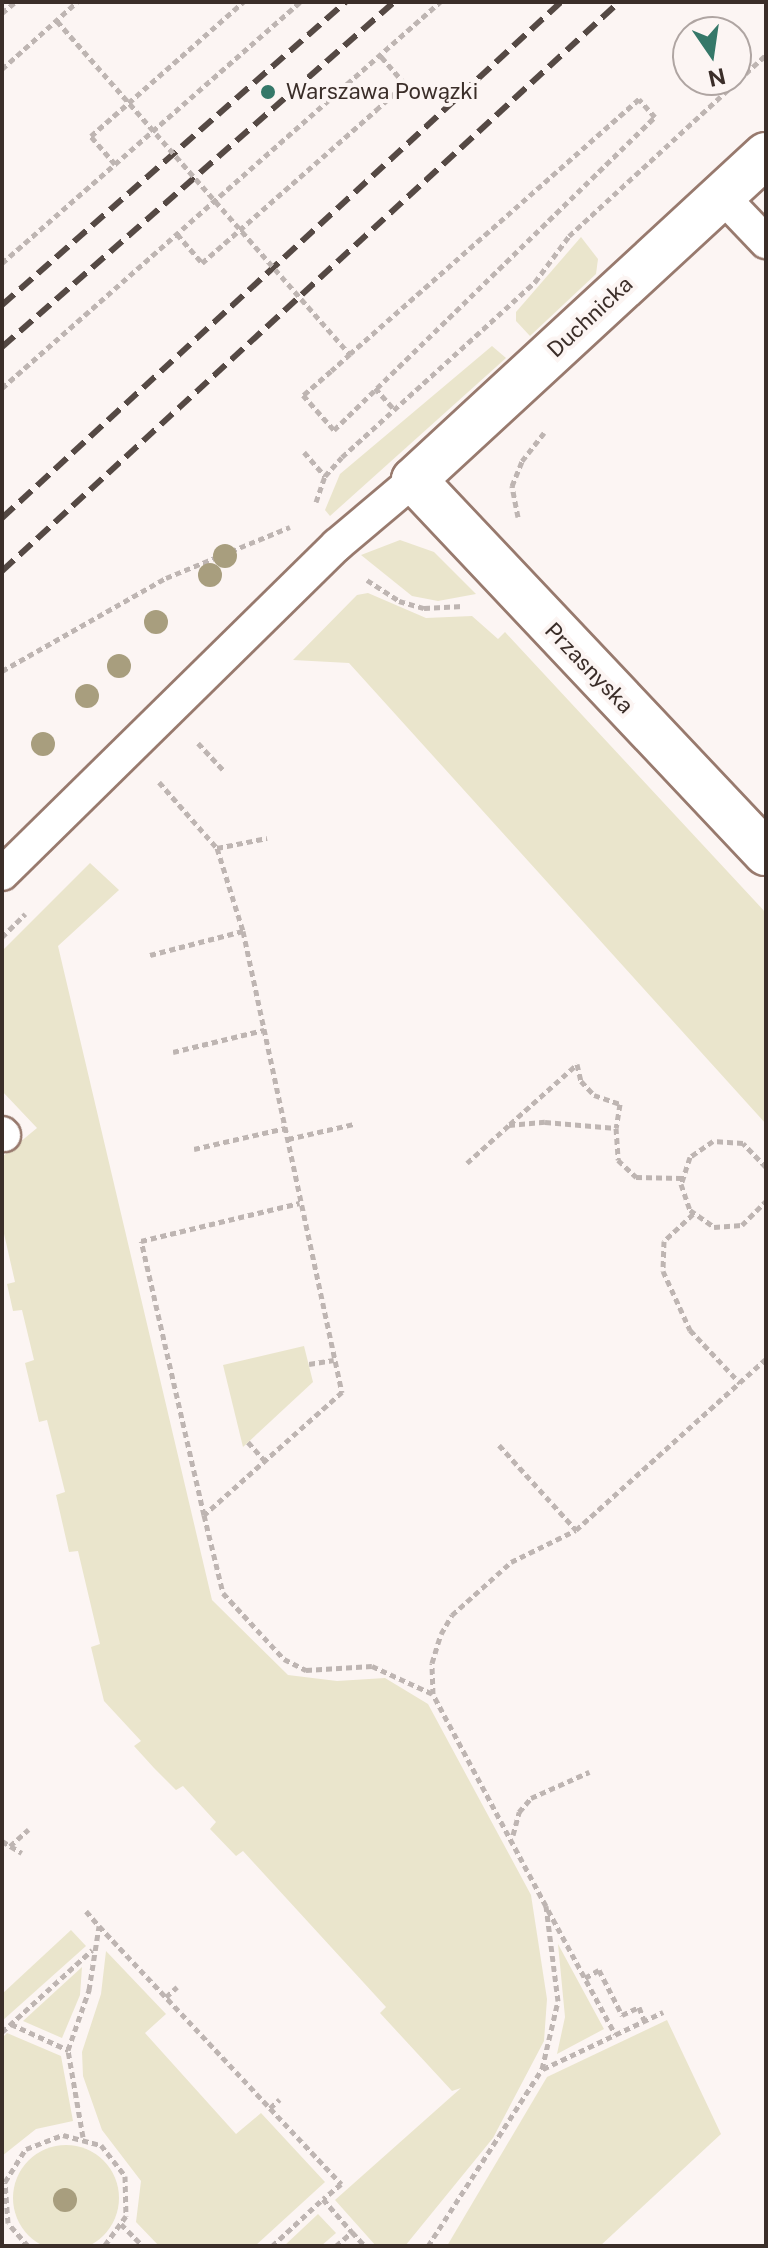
<!DOCTYPE html>
<meta charset="utf-8">
<style>
body{margin:0}
#map{position:relative;width:768px;height:2248px;overflow:hidden;background:#fcf5f3;font-family:"Public Sans",sans-serif}
div>[style]{position:absolute}
[style*='--x']{left:calc(var(--x)*1px);top:calc(var(--y)*1px);width:calc(var(--w)*1px);rotate:calc(var(--a)*1deg)}
.green>*{inset:0;background:#eae5cc}
.round{border-radius:50%}
.path>*{height:5px;margin-top:-2.5px;transform-origin:0;background:repeating-linear-gradient(90deg,#beb5b2 0 6px,transparent 0 10px)}
.roads{filter:drop-shadow(2px 0 #987a6e) drop-shadow(-2px 0 #987a6e) drop-shadow(0 2px #987a6e) drop-shadow(0 -2px #987a6e)}
.lane>*{height:32px;margin:-16px;padding:0 16px;transform-origin:16px;border-radius:16px;background:#fff}
.street>*{height:44px;margin:-22px;padding:0 22px;transform-origin:22px;border-radius:22px;background:#fff}
.rail>*{height:6px;margin-top:-3px;transform-origin:0;background:repeating-linear-gradient(90deg,#554944 0 16px,transparent 0 24px)}
.path-bridge>*{height:5px;margin-top:-2.5px;transform-origin:0;background:repeating-linear-gradient(90deg,#beb5b2 0 6px,transparent 0 10px)}
.trees>*{width:24px;height:24px;margin:-12px;border-radius:50%;background:#a89e7e}
.dots>*{width:22px;height:22px;translate:-50% -50%;box-sizing:border-box;border:4px solid #fcf5f3;border-radius:50%}
span{translate:-50% -50%;white-space:nowrap;text-align:center;line-height:1.15;-webkit-text-stroke:8px #fcf5f3;paint-order:stroke}
.poi-label{font-size:22px;color:#3b2e29}
.left{translate:0 -50%;text-align:left}
.street-label{font-size:22px;color:#3b2e29}
.frame{position:absolute;inset:0;border:4px solid #3b2e29;pointer-events:none}
.north{position:absolute;left:672px;top:16px;width:80px;height:80px;box-sizing:border-box;background:#fcf5f3;border:2px solid #afa5a2;border-radius:50%;rotate:167deg;font-size:22px;font-weight:700;line-height:32px;text-align:center;color:#3b2e29}
.north::after{content:'';display:block;margin:auto;width:28px;height:36px;background:#357869;clip-path:polygon(50% 0,100% 100%,50% 72%,0 100%)}
</style>
<div id="map">
<div class="green">
<div style="clip-path:polygon(581px 237px,598px 259px,596px 274px,530px 336px,516px 321px,516px 312px)"></div>
<div style="clip-path:polygon(492px 346px,506px 358px,330px 516px,325px 510px,340px 474px)"></div>
<div style="clip-path:polygon(400px 540px,434px 552px,476px 594px,438px 601px,412px 596px,361px 555px)"></div>
<div style="clip-path:polygon(368px 593px,426px 618px,472px 616px,498px 639px,505px 632px,766px 913px,766px 1124px,349px 663px,293px 660px,357px 595px)"></div>
<div style="clip-path:polygon(90px 863px,119px 890px,58px 946px,212px 1600px,288px 1675px,337px 1681px,385px 1678px,428px 1704px,531px 1895px,547px 1999px,544px 2041px,493px 2138px,405px 2246px,376px 2246px,335px 2200px,461px 2088px,452px 2091px,380px 2013px,386px 2007px,243px 1851px,236px 1856px,210px 1829px,216px 1822px,183px 1786px,176px 1790px,154px 1768px,134px 1746px,141px 1741px,104px 1701px,91px 1647px,100px 1644px,78px 1551px,69px 1552px,56px 1495px,65px 1492px,47px 1420px,39px 1422px,25px 1363px,34px 1360px,22px 1310px,13px 1311px,7px 1284px,15px 1282px,2px 1225px,2px 1157px,37px 1128px,2px 1091px,2px 951px)"></div>
<div style="clip-path:polygon(304px 1346px,313px 1382px,243px 1447px,223px 1365px)"></div>
<div style="clip-path:polygon(71px 1930px,86px 1946px,2px 2021px,2px 1994px)"></div>
<div style="clip-path:polygon(558px 1944px,604px 2029px,557px 2054px,565px 2017px)"></div>
<div style="clip-path:polygon(106px 1951px,166px 2014px,145px 2033px,236px 2134px,261px 2113px,325px 2182px,255px 2246px,159px 2246px,136px 2222px,141px 2181px,102px 2130px,83px 2076px,82px 2052px,101px 1994px)"></div>
<div style="clip-path:polygon(82px 1967px,80px 1995px,62px 2038px,23px 2021px)"></div>
<div style="clip-path:polygon(667px 2020px,721px 2134px,600px 2246px,447px 2246px,547px 2077px)"></div>
<div style="clip-path:polygon(7px 2033px,61px 2056px,73px 2121px,36px 2129px,2px 2156px,2px 2038px)"></div>
<div class="round" style="left:13px;top:2145px;width:106px;height:106px"></div>
<div style="clip-path:polygon(318px 2214px,336px 2233px,321px 2246px,284px 2246px)"></div>
</div>
<div class="path">
<div style="--x:2;--y:13;--w:17;--a:-40"></div>
<div style="--x:2;--y:69;--w:101;--a:-41.8"></div>
<div style="--x:115;--y:164;--w:37;--a:-131"></div>
<div style="--x:91;--y:136;--w:203;--a:-41.4"></div>
<div style="--x:177;--y:234;--w:38;--a:49"></div>
<div style="--x:202;--y:263;--w:232;--a:-41.3"></div>
<div style="--x:376;--y:110;--w:39;--a:-42"></div>
<div style="--x:405;--y:84;--w:38;--a:-131"></div>
<div style="--x:2;--y:263;--w:396;--a:-41.2"></div>
<div style="--x:331;--y:371;--w:37;--a:139"></div>
<div style="--x:303;--y:395;--w:47;--a:48.5"></div>
<div style="--x:334;--y:430;--w:448;--a:-44.3"></div>
<div style="--x:655;--y:117;--w:24;--a:-132"></div>
<div style="--x:639;--y:99;--w:385;--a:138.6"></div>
<div style="--x:2;--y:388;--w:584;--a:-41.39"></div>
<div style="--x:375;--y:388;--w:28;--a:48"></div>
<div style="--x:304;--y:452;--w:32;--a:49"></div>
<div style="--x:316;--y:502;--w:28;--a:-71"></div>
<div style="--x:325;--y:476;--w:25;--a:-48"></div>
<div style="--x:342;--y:457;--w:261;--a:-42.2"></div>
<div style="--x:535;--y:282;--w:57;--a:-53.5"></div>
<div style="--x:569;--y:236;--w:268;--a:-42.6"></div>
<div style="--x:518;--y:517;--w:32;--a:-101"></div>
<div style="--x:512;--y:486;--w:27;--a:-68"></div>
<div style="--x:522;--y:461;--w:36;--a:-52"></div>
<div style="--x:367;--y:580;--w:38;--a:33"></div>
<div style="--x:399;--y:601;--w:26;--a:16"></div>
<div style="--x:424;--y:608;--w:39;--a:-3"></div>
<div style="--x:2;--y:671;--w:189;--a:-29.6"></div>
<div style="--x:166;--y:578;--w:134;--a:-22.4"></div>
<div style="--x:198;--y:743;--w:37;--a:47"></div>
<div style="--x:159;--y:782;--w:88;--a:48.7"></div>
<div style="--x:217;--y:848;--w:87;--a:72.6"></div>
<div style="--x:243;--y:931;--w:472;--a:77.9"></div>
<div style="--x:342;--y:1392;--w:185;--a:138.3"></div>
<div style="--x:204;--y:1515;--w:80;--a:76.3"></div>
<div style="--x:223;--y:1593;--w:90;--a:47.3"></div>
<div style="--x:284;--y:1659;--w:25;--a:27"></div>
<div style="--x:306;--y:1670;--w:66;--a:-3.5"></div>
<div style="--x:372;--y:1666;--w:67;--a:24.7"></div>
<div style="--x:217;--y:848;--w:51;--a:-11.3"></div>
<div style="--x:2;--y:937;--w:33;--a:-45"></div>
<div style="--x:150;--y:955;--w:96;--a:-14.5"></div>
<div style="--x:173;--y:1052;--w:94;--a:-13.6"></div>
<div style="--x:510;--y:1124;--w:90;--a:-41.8"></div>
<div style="--x:577;--y:1064;--w:17;--a:77"></div>
<div style="--x:581;--y:1081;--w:19;--a:47"></div>
<div style="--x:594;--y:1095;--w:28;--a:19"></div>
<div style="--x:620;--y:1104;--w:24;--a:99"></div>
<div style="--x:288;--y:1139;--w:68;--a:-12.8"></div>
<div style="--x:194;--y:1149;--w:94;--a:-12.9"></div>
<div style="--x:467;--y:1163;--w:57;--a:-42.1"></div>
<div style="--x:509;--y:1125;--w:36;--a:-5"></div>
<div style="--x:545;--y:1122;--w:71;--a:4.8"></div>
<div style="--x:616;--y:1128;--w:32;--a:86"></div>
<div style="--x:618;--y:1160;--w:25;--a:43"></div>
<div style="--x:636;--y:1177;--w:46;--a:1.2"></div>
<div style="--x:766;--y:1167;--w:33;--a:-134"></div>
<div style="--x:743;--y:1143;--w:30;--a:-176"></div>
<div style="--x:713;--y:1141;--w:28;--a:145"></div>
<div style="--x:690;--y:1157;--w:28;--a:108"></div>
<div style="--x:681;--y:1184;--w:28;--a:71"></div>
<div style="--x:690;--y:1210;--w:29;--a:35"></div>
<div style="--x:714;--y:1227;--w:28;--a:-4"></div>
<div style="--x:742;--y:1225;--w:34;--a:-45"></div>
<div style="--x:693;--y:1214;--w:40;--a:137"></div>
<div style="--x:664;--y:1241;--w:30;--a:92"></div>
<div style="--x:663;--y:1271;--w:65;--a:65.4"></div>
<div style="--x:690;--y:1330;--w:73;--a:46.7"></div>
<div style="--x:309;--y:1364;--w:25;--a:-9"></div>
<div style="--x:248;--y:1442;--w:25;--a:48"></div>
<div style="--x:499;--y:1445;--w:115;--a:47.8"></div>
<div style="--x:204;--y:1515;--w:281;--a:-102.9"></div>
<div style="--x:141;--y:1241;--w:163;--a:-13.5"></div>
<div style="--x:513;--y:1835;--w:24;--a:-75"></div>
<div style="--x:519;--y:1812;--w:18;--a:-49"></div>
<div style="--x:531;--y:1798;--w:64;--a:-24.1"></div>
<div style="--x:2;--y:1841;--w:23;--a:31"></div>
<div style="--x:10;--y:1846;--w:25;--a:-42"></div>
<div style="--x:548;--y:1910;--w:141;--a:61.6"></div>
<div style="--x:86;--y:1911;--w:20;--a:49"></div>
<div style="--x:585;--y:1978;--w:16;--a:-30"></div>
<div style="--x:599;--y:1970;--w:51;--a:62.9"></div>
<div style="--x:622;--y:2015;--w:19;--a:-25"></div>
<div style="--x:639;--y:2007;--w:14;--a:69"></div>
<div style="--x:166;--y:1997;--w:15;--a:-42"></div>
<div style="--x:11;--y:2024;--w:63;--a:24.5"></div>
<div style="--x:2;--y:2032;--w:122;--a:-42.3"></div>
<div style="--x:543;--y:2069;--w:133;--a:-25.4"></div>
<div style="--x:270;--y:2108;--w:13;--a:-42"></div>
<div style="--x:83;--y:2137;--w:88;--a:-99.8"></div>
<div style="--x:68;--y:2050;--w:64;--a:-70.7"></div>
<div style="--x:89;--y:1990;--w:65;--a:-81.1"></div>
<div style="--x:99;--y:1926;--w:354;--a:46.8"></div>
<div style="--x:341;--y:2184;--w:23;--a:140"></div>
<div style="--x:323;--y:2199;--w:44;--a:48.7"></div>
<div style="--x:121;--y:2224;--w:31;--a:45"></div>
<div style="--x:28;--y:2246;--w:30;--a:-131"></div>
<div style="--x:8;--y:2223;--w:41;--a:-94.2"></div>
<div style="--x:5;--y:2182;--w:39;--a:-58"></div>
<div style="--x:26;--y:2149;--w:40;--a:-21"></div>
<div style="--x:63;--y:2135;--w:39;--a:15"></div>
<div style="--x:101;--y:2145;--w:39;--a:52"></div>
<div style="--x:125;--y:2176;--w:40;--a:88.6"></div>
<div style="--x:126;--y:2216;--w:37;--a:126"></div>
<div style="--x:272;--y:2246;--w:69;--a:-42.7"></div>
<div style="--x:336;--y:2246;--w:21;--a:-41"></div>
<div style="--x:352;--y:2232;--w:19;--a:47"></div>
<div style="--x:428;--y:2246;--w:211;--a:-57.2"></div>
<div style="--x:542;--y:2069;--w:70;--a:-76.8"></div>
<div style="--x:558;--y:2001;--w:96;--a:-97.2"></div>
<div style="--x:546;--y:1906;--w:240;--a:-118.1"></div>
<div style="--x:433;--y:1694;--w:31;--a:-92"></div>
<div style="--x:432;--y:1663;--w:30;--a:-73"></div>
<div style="--x:441;--y:1634;--w:22;--a:-60"></div>
<div style="--x:452;--y:1615;--w:79;--a:-41.9"></div>
<div style="--x:511;--y:1562;--w:72;--a:-26.2"></div>
<div style="--x:576;--y:1530;--w:256;--a:-42"></div>
</div>
<div class="roads">
<div class="lane">
<div style="--x:722;--y:196;--w:64;--a:46.3"></div>
<div style="--x:2;--y:874;--w:470;--a:-44.5"></div>
<div style="--x:337;--y:545;--w:101;--a:-40.2"></div>
<div style="--x:2;--y:1133;--w:3;--a:45"></div>
</div>
<div class="street">
<div style="--x:766;--y:155;--w:479;--a:137.3"></div>
<div style="--x:414;--y:480;--w:513;--a:46.66"></div>
</div>
</div>
<div class="rail">
<div style="--x:2;--y:305;--w:458;--a:-41.4"></div>
<div style="--x:2;--y:347;--w:522;--a:-41.35"></div>
<div style="--x:2;--y:518;--w:761;--a:-42.71"></div>
<div style="--x:2;--y:571;--w:839;--a:-42.68"></div>
</div>
<div class="path-bridge">
<div style="--x:57;--y:21;--w:444;--a:48.7"></div>
<div style="--x:350;--y:354;--w:25;--a:138"></div>
</div>
<div class="trees">
<div style="left:225px;top:556px"></div>
<div style="left:210px;top:575px"></div>
<div style="left:156px;top:622px"></div>
<div style="left:119px;top:666px"></div>
<div style="left:87px;top:696px"></div>
<div style="left:43px;top:744px"></div>
<div style="left:65px;top:2200px"></div>
</div>
<div class="dots">
<div style="left:268px;top:92px;background:#357869"></div>
</div>
<div class="poi-label">
<span class="left" style="left:286px;top:92px">Warszawa Powązki</span>
</div>
<div class="street-label">
<span style="left:590px;top:317px;rotate:-43deg">Duchnicka</span>
<span style="left:589px;top:668px;rotate:46deg">Przasnyska</span>
</div>
<div class="frame"></div>
<div class="north">N</div>
</div>
